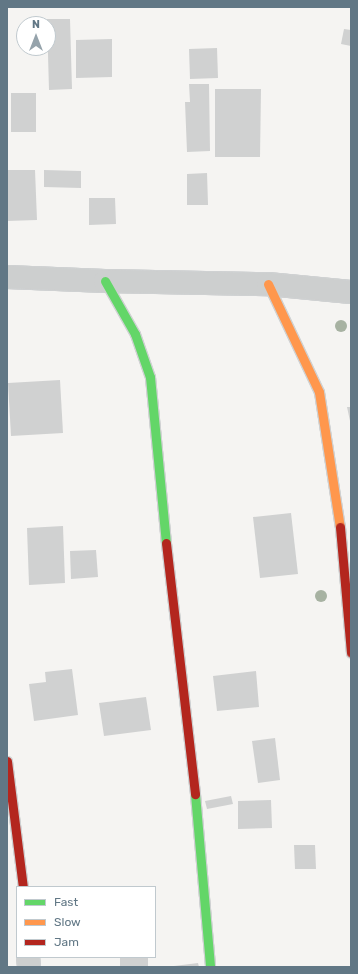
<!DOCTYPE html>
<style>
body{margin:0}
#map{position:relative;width:358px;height:974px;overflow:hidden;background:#f5f4f2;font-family:Rubik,sans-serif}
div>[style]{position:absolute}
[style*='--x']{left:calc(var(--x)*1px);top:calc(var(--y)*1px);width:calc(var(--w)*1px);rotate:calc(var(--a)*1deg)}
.building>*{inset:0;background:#d0d1d1}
.roads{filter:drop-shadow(1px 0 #cfd1d2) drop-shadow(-1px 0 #cfd1d2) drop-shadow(0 1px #cfd1d2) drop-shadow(0 -1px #cfd1d2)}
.street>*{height:22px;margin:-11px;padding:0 11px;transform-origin:11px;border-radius:11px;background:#cdcfcf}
.fast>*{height:9px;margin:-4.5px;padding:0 4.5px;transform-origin:4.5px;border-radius:4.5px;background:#63d668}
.slow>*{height:9px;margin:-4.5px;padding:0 4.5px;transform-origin:4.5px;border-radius:4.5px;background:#ff974d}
.jam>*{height:9px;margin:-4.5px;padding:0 4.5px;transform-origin:4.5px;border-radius:4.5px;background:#b3261e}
.trees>*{width:12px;height:12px;margin:-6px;border-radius:50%;background:#a7b2a2}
span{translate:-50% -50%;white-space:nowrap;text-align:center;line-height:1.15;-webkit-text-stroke:4px #fff;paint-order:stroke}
.frame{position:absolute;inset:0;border:8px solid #617785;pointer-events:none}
.legend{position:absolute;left:16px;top:886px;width:140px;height:72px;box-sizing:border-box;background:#fff;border:1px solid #c0c9ce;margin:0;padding:5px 7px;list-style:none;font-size:12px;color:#617785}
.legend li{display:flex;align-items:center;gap:8px;height:20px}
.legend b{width:20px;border:1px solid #c0c9ce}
.north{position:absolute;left:16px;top:16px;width:40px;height:40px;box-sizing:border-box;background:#fff;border:1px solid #c0c9ce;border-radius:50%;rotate:0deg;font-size:11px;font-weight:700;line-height:16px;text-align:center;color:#617785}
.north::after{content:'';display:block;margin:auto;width:14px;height:18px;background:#95a3ab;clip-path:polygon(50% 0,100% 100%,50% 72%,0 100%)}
</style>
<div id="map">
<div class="building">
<div style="clip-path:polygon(47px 19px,70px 19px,72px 89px,49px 90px)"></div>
<div style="clip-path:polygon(344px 29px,351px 30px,351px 46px,341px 44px)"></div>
<div style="clip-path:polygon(112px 39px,112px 77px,76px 78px,76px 40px)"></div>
<div style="clip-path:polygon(217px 48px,218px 78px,190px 79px,189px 49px)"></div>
<div style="clip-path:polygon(189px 84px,209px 84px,210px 151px,187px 152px,185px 102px,190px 102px)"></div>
<div style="clip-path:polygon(215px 89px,261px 89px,260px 157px,215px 157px)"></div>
<div style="clip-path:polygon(11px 93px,36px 93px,36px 132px,11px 132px)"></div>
<div style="clip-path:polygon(7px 170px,35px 170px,37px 220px,7px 221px)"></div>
<div style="clip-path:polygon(44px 170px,81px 171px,81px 188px,44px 187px)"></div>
<div style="clip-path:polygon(207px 173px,208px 205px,187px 205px,187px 174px)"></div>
<div style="clip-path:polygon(89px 198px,115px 198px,116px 224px,89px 225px)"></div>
<div style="clip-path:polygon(60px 380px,63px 433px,11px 436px,8px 383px)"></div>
<div style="clip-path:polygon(347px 407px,351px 407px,351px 420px,350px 421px)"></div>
<div style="clip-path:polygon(291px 513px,298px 574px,260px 578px,253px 517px)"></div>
<div style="clip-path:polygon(63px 526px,65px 583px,29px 585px,27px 528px)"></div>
<div style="clip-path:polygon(96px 550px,98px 577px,71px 579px,70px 551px)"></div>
<div style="clip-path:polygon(72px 669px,78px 715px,34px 721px,29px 684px,46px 682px,45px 672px)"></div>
<div style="clip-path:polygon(256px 671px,259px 707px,217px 711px,213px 676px)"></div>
<div style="clip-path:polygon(146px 697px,151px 730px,104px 736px,99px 703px)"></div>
<div style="clip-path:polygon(275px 738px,280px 780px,258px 783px,252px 741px)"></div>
<div style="clip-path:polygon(231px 796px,233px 804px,207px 809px,205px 801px)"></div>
<div style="clip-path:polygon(271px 800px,272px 828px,238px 829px,238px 801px)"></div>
<div style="clip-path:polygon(294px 845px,315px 845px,316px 869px,295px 869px)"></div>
<div style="clip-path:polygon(120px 957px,148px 957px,148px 967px,120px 967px)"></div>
<div style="clip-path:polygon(198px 963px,199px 967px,174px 967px,174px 966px)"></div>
</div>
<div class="roads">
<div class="street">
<div style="--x:7;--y:277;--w:98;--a:2.3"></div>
<div style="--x:105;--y:281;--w:163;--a:1.1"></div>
<div style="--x:268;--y:284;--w:83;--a:5.5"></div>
<div style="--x:28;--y:957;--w:10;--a:84"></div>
</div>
<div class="fast">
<div style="--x:105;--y:281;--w:61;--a:60.5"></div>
<div style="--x:135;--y:334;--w:46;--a:70.8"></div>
<div style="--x:150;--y:377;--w:167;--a:84.5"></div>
<div style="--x:195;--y:794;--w:174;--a:85"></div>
</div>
<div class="slow">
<div style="--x:268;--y:284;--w:119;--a:64.7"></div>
<div style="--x:319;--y:392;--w:137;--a:81.2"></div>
</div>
<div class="jam">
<div style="--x:340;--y:527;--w:126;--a:85"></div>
<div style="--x:166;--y:543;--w:253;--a:83.4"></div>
<div style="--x:7;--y:761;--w:127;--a:82.8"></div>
</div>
</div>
<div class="trees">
<div style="left:341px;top:326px"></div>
<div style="left:321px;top:596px"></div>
</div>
<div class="frame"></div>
<ul class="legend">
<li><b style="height:5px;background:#63d668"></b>Fast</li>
<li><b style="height:5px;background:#ff974d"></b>Slow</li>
<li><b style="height:5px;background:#b3261e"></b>Jam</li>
</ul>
<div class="north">N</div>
</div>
